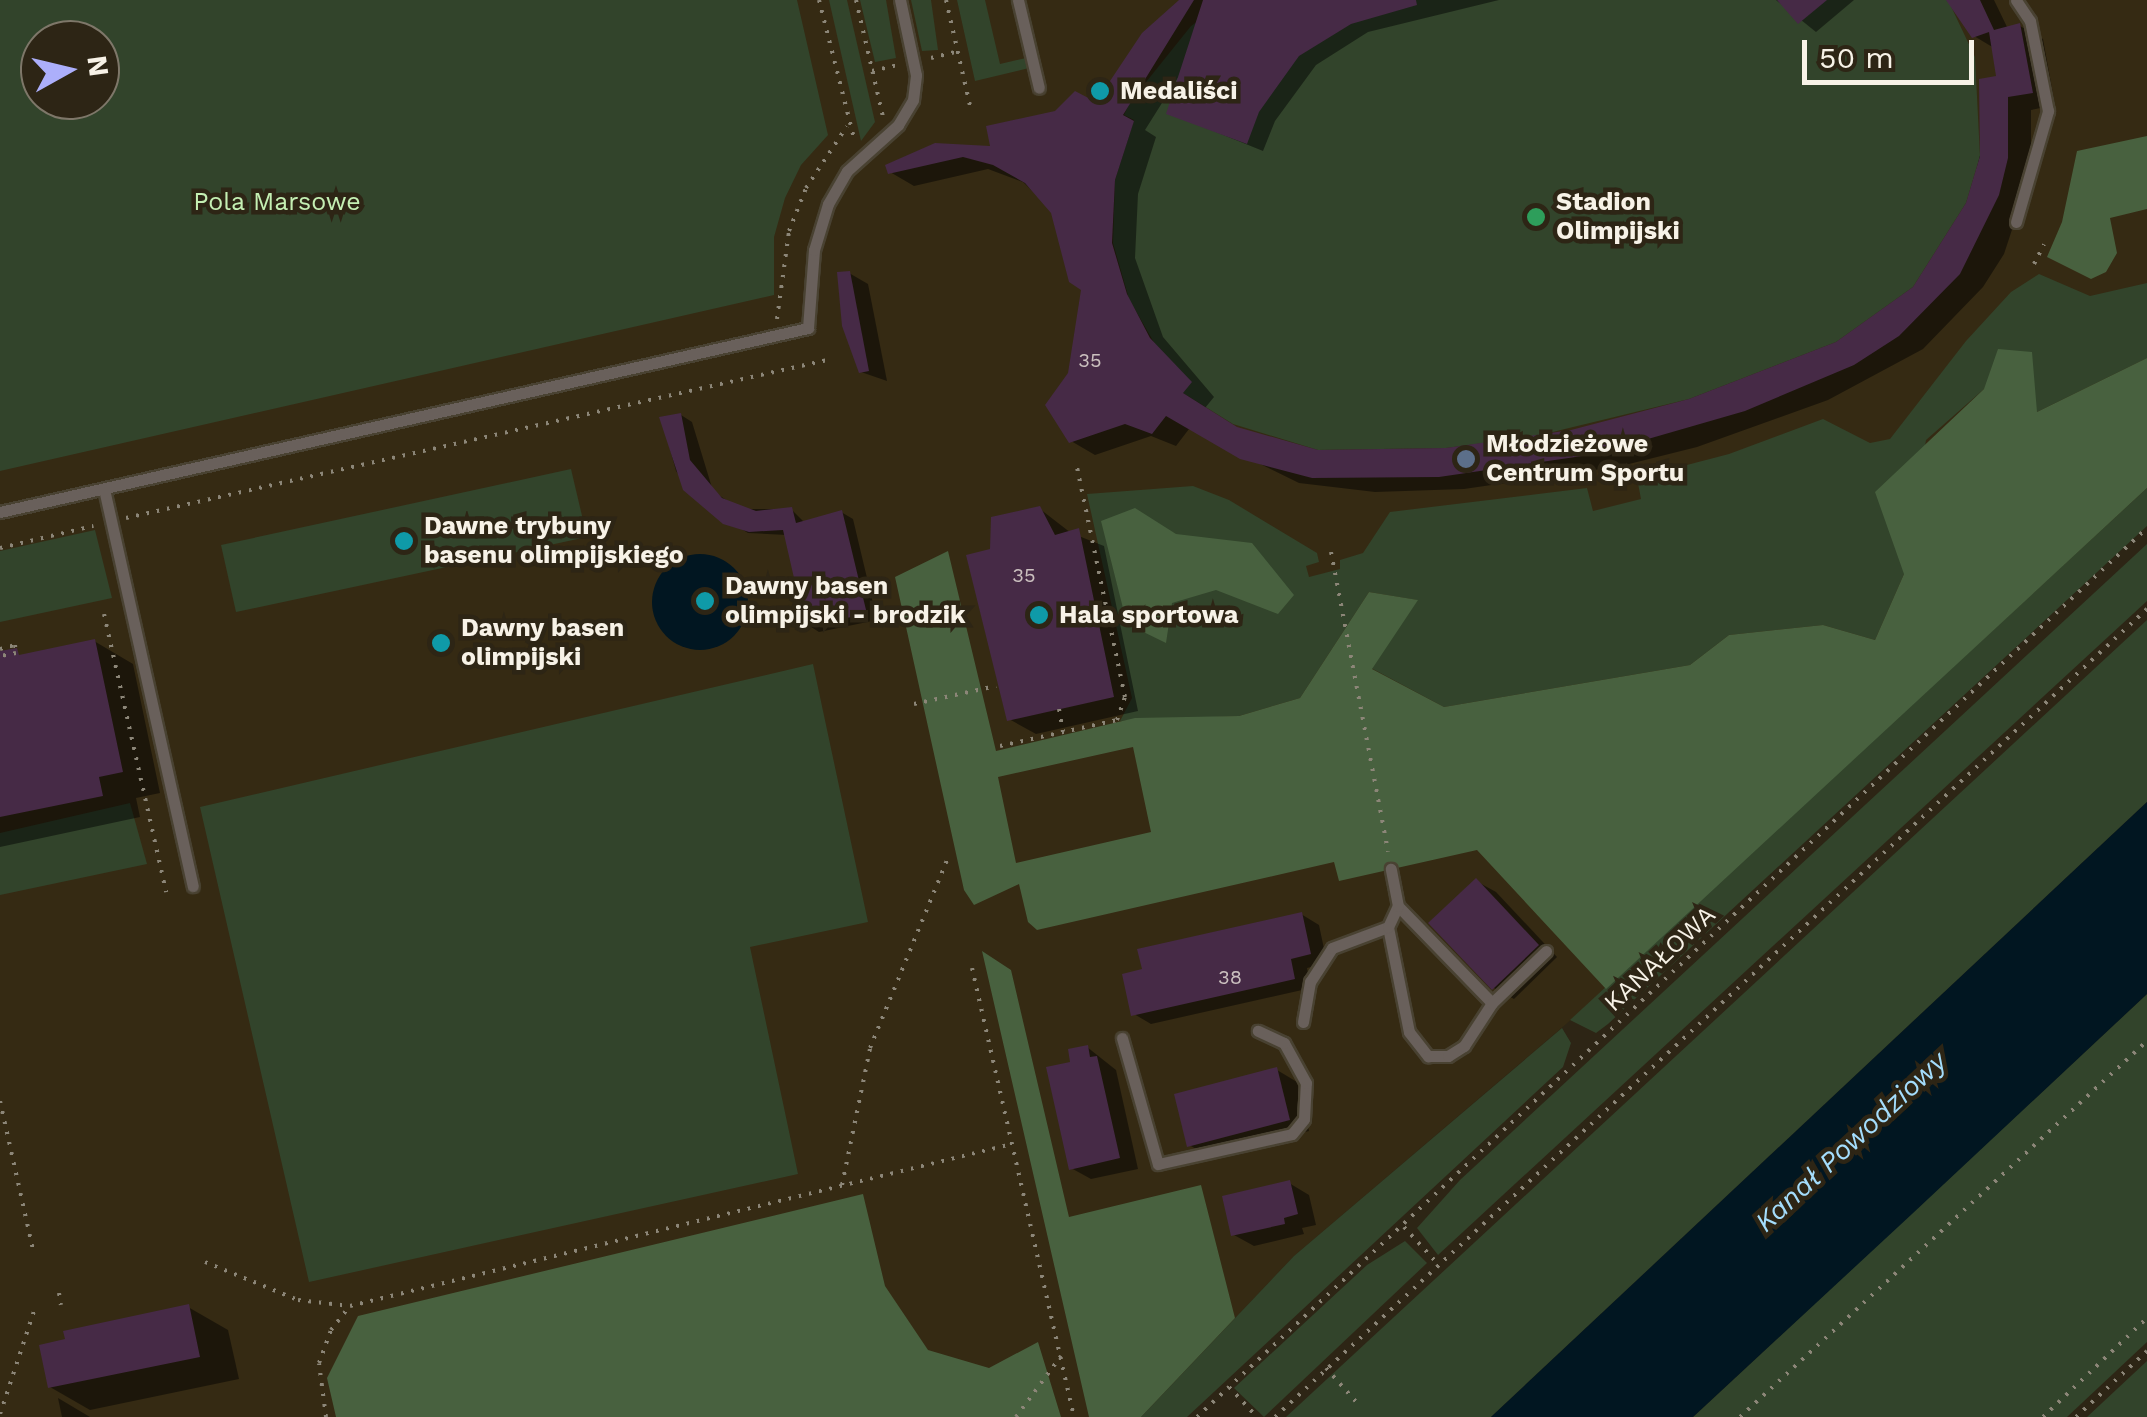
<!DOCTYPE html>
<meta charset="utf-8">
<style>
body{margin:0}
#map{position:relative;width:2147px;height:1417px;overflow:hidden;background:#2d2515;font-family:"Work Sans",sans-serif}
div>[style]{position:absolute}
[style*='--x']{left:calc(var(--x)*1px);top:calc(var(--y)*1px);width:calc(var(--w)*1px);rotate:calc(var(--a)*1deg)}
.built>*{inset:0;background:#352a13}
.green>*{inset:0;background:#32442b}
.forest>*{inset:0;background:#48613f}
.water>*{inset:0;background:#011621}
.round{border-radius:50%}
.shadow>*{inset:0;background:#0007}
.building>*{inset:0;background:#462a46}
.path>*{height:4px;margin-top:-2px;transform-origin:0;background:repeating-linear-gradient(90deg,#8c8678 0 2.5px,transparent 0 10.5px)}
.roads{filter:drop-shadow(2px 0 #494232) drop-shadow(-2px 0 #494232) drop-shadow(0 2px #494232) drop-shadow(0 -2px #494232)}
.service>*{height:11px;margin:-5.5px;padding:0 5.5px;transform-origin:5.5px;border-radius:5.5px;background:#69605b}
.dots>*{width:28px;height:28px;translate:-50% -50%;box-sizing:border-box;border:5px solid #2d2515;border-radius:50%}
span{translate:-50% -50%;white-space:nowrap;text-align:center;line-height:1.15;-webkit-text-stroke:9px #2d2515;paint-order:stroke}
.number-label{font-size:20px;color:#cbc0bf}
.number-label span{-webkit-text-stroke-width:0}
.poi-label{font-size:25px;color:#f7f2e7;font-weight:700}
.left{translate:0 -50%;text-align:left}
.park-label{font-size:25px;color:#c4efb3}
.street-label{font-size:25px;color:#f7f2e7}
.water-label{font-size:28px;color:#a4ddfc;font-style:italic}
.north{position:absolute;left:20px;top:20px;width:100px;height:100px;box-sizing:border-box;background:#2d2515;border:2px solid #7e7769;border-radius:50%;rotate:82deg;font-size:28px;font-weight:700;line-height:40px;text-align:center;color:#f7f2e7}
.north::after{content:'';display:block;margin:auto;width:35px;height:45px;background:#acaffb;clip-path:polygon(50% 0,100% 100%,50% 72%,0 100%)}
.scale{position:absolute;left:1802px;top:40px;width:172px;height:45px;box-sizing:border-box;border:5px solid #f7f2e7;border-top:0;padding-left:12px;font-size:30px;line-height:35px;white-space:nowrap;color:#f7f2e7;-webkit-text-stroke:8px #2d2515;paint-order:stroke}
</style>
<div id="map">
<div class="built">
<div style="clip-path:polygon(evenodd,0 0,2147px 0,2147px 488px,1647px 955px,1294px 1256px,1141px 1417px,0 1417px,0 0,40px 40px,100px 40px,100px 100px,40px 100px,40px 40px)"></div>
</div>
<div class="green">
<div style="clip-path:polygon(evenodd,0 0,797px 0,828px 135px,801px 165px,785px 198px,774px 237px,774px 295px,0 471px,0 0,40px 40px,100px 40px,100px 100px,40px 100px,40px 40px)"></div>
<div style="clip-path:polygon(829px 0,847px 0,875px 122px,861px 141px)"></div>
<div style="clip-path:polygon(860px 0,886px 0,896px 58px,875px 62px)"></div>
<div style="clip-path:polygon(911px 0,931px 0,938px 50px,922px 51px)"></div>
<div style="clip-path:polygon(957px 0,985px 0,1000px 64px,1026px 58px,1029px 68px,975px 81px)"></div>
<div style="clip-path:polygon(1228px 0,1948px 0,1975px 57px,1980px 156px,1966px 203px,1913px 287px,1836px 342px,1689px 399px,1536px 436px,1446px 448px,1318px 450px,1233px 424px,1183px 393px,1129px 299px,1113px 243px,1115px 180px,1134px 120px,1124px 115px,1130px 102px,1191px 26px)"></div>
<div style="clip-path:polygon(2039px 274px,2090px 296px,2147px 283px,2147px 358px,2037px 412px,1984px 389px,1926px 440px,1904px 574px,1875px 640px,1823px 625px,1729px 635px,1690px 665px,1444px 707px,1371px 668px,1417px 600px,1369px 592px,1300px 698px,1239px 716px,1120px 721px,1132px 698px,1087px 494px,1193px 486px,1229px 500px,1317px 553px,1319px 562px,1306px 566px,1309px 577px,1340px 569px,1340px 560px,1363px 553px,1390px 512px,1587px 488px,1593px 511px,1641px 499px,1637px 478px,1729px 454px,1823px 419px,1870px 443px,1890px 439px,1966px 341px,2011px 292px)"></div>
<div style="clip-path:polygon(571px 469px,587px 537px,236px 612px,221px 545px)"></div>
<div style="clip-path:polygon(2147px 488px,2147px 526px,1608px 1024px,1596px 1033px,1570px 1020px)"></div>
<div style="clip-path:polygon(95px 530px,112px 598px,0 622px,0 551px)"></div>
<div style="clip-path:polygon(2147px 544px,2147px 601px,1438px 1255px,1417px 1228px,1460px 1180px)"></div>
<div style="clip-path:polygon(2147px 620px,2147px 802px,1491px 1417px,1286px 1417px)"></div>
<div style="clip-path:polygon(813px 664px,868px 922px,750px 947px,798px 1174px,309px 1282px,200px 807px)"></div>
<div style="clip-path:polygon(130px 803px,147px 864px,0 895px,0 833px)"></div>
<div style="clip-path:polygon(2147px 994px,2147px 1342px,2067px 1417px,1693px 1417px)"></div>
<div style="clip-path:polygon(1562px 1028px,1571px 1043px,1563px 1067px,1187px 1417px,1141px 1417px,1294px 1256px)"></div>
<div style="clip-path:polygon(1405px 1241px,1427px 1263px,1264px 1417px,1234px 1388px,1367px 1265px)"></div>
<div style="clip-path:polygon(2147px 1361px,2147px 1417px,2087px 1417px)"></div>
</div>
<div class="forest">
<div style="clip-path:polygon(2147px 136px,2147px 209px,2110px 218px,2117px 253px,2106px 272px,2091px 279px,2047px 257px,2062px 222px,2077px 151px)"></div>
<div style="clip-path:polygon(evenodd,1998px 349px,2032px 352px,2037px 412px,2147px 358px,2147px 488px,1606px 989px,1477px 850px,1339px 881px,1334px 862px,1037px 930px,1028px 922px,1019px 884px,974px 905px,964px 890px,895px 577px,948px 551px,996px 751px,1135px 718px,1239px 716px,1300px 698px,1369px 592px,1418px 600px,1372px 669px,1444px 707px,1690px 665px,1729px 635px,1823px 625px,1875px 640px,1904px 574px,1875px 492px,1984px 389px,1998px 349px,1133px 747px,1151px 832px,1016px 863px,998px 777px,1133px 747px)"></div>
<div style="clip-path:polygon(1135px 508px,1176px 534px,1252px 543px,1294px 595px,1278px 614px,1216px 590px,1172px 603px,1166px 643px,1127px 624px,1101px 521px)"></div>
<div style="clip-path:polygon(982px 951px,1011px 970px,1069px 1217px,1201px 1185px,1235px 1318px,1141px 1417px,1089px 1417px)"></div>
<div style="clip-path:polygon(863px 1194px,885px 1286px,928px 1350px,989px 1368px,1038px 1342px,1061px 1417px,336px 1417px,327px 1378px,358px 1316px)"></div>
</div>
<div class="water">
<div class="round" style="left:652px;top:554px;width:96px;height:96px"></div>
<div style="clip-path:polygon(2147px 802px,2147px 994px,1912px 1214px,1693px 1417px,1491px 1417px)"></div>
</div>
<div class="shadow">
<div style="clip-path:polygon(1183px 0,1499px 0,1368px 32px,1316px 65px,1275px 121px,1263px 151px,1169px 113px,1179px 76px,1145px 130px,1156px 137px,1138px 194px,1135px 258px,1163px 337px,1214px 397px,1205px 408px,1241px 431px,1317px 452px,1446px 450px,1572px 432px,1690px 402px,1838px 345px,1915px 289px,1968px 204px,1999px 78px,1994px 48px,1974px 36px,1959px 0,1994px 0,2008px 29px,2020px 26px,2043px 39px,2055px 105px,2031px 110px,2031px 172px,2004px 254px,1983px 287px,1923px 349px,1828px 400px,1697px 447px,1621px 466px,1464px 489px,1375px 492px,1299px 483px,1189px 429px,1176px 446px,1151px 436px,1095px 455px,1071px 441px,1070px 374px,1084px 289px,1054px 212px,1023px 182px,988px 169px,914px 186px,890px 172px,994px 149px,1097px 105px)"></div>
<div style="clip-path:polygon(1776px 0,1854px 0,1816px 32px)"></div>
<div style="clip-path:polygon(849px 273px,868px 284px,887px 381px,861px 372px)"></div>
<div style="clip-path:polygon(681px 415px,692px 422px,713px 491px,739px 509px,791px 509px,805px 523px,841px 512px,853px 519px,877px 620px,819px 632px,808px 625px,787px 535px,748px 533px,698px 502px,676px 471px,662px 419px)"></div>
<div style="clip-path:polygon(1040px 509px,1071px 533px,1104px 546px,1138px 711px,1036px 734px,1009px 719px,992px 551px)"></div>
<div style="clip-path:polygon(94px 641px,133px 664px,160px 793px,136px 798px,140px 817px,0 847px,0 654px,27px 656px)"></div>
<div style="clip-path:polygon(1476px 881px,1496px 892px,1557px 957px,1514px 999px,1494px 988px)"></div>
<div style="clip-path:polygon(1301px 914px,1319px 925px,1327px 963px,1307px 968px,1311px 988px,1151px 1024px,1134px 1014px)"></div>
<div style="clip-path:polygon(1087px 1047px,1116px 1070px,1138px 1169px,1091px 1179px,1071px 1168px,1073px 1064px)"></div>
<div style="clip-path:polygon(1277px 1070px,1297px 1082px,1309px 1131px,1209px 1156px,1189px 1145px)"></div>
<div style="clip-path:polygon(1289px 1183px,1309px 1195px,1316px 1225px,1302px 1228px,1304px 1234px,1254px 1246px,1234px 1235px)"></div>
<div style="clip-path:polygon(188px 1307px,228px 1330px,239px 1379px,90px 1410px,50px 1387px)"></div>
<div style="clip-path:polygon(58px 1398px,90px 1417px,62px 1417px)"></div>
</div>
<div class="building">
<div style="clip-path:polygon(1179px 0,1194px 0,1123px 115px,1134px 121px,1115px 180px,1112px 243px,1127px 294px,1150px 338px,1192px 382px,1183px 393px,1237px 427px,1318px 450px,1446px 448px,1571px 430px,1689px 399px,1836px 342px,1913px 287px,1966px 203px,1980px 156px,1979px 79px,1996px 76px,1989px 32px,1972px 38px,1946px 0,1980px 0,1994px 30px,2020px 23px,2033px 93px,2008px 97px,2008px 158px,1999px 195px,1960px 274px,1899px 336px,1854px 365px,1745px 411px,1596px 454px,1439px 477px,1312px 478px,1240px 459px,1166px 416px,1152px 434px,1125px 424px,1069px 443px,1045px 405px,1068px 373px,1081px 290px,1069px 282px,1051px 213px,1025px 183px,993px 165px,963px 157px,888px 174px,885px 165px,935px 143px,990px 146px,986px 126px,1055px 111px,1075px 91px,1096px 102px,1142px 33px)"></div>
<div style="clip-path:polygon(1203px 0,1416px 0,1417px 5px,1351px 24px,1299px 56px,1259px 112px,1247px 144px,1166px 114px)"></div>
<div style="clip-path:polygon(1777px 0,1827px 0,1798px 24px)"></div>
<div style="clip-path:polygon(850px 271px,869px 371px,859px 373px,842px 326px,837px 272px)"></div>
<div style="clip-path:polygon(681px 413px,690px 460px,722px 498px,756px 511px,792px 507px,796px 523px,842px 510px,867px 614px,805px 626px,783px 530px,749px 532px,723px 524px,683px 490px,659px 417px)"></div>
<div style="clip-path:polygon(1040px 506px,1055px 535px,1079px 528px,1114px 697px,1007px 721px,966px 555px,990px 549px,991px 517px)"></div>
<div style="clip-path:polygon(95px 639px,123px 772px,99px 777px,103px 796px,0 817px,0 651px,17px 648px,19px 655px)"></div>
<div style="clip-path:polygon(1476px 878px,1539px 945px,1492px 990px,1428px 923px)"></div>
<div style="clip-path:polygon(1302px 912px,1311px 954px,1291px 959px,1295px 979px,1131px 1016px,1122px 974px,1142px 969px,1137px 949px)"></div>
<div style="clip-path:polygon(1088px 1045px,1090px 1057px,1097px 1056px,1120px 1158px,1069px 1170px,1046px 1067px,1070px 1062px,1068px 1049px)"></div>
<div style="clip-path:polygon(1277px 1067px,1290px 1120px,1187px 1147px,1174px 1094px)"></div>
<div style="clip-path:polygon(1290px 1180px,1298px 1214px,1284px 1218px,1285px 1224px,1231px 1236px,1222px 1196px)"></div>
<div style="clip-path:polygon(189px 1304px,200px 1357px,48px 1388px,39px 1345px,65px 1339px,63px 1331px)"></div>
</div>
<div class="path">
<div style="--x:819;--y:0;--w:146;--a:75.8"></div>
<div style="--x:856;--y:0;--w:120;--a:77"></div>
<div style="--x:946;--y:0;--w:109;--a:77.2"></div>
<div style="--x:931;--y:58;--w:25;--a:-14"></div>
<div style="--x:872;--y:71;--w:26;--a:-13"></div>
<div style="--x:2034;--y:264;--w:22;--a:-63"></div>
<div style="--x:777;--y:319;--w:89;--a:-82.2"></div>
<div style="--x:789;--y:231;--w:46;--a:-68.4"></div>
<div style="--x:806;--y:188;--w:74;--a:-56.5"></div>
<div style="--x:126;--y:518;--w:719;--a:-12.7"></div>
<div style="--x:0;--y:548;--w:96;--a:-13.3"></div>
<div style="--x:1331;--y:552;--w:305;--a:79.2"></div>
<div style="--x:104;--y:614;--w:285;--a:77.4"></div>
<div style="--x:0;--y:649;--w:16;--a:-15"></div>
<div style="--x:15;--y:645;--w:8;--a:83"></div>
<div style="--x:16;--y:653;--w:16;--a:169"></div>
<div style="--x:914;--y:704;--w:84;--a:-12.4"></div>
<div style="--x:1059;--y:709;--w:23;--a:80"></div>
<div style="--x:1000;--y:746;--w:120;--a:-12.5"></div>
<div style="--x:1117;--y:720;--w:24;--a:-71"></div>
<div style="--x:1125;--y:697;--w:235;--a:-101.8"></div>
<div style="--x:972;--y:968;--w:460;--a:77.2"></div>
<div style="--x:0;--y:1101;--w:153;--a:77.5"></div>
<div style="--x:842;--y:1185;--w:140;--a:-78.4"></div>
<div style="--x:870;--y:1048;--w:205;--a:-67.7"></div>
<div style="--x:1404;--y:1227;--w:50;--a:47.4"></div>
<div style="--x:205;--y:1262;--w:100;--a:22.2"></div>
<div style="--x:298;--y:1300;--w:52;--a:6.6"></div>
<div style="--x:350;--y:1306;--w:682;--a:-13.75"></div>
<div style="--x:59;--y:1293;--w:12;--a:81"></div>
<div style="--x:1326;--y:1368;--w:48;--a:48.4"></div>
<div style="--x:1229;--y:1387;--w:41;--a:47"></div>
<div style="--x:0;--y:1414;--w:108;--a:-71.7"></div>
<div style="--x:326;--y:1417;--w:54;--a:-97.4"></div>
<div style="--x:319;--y:1363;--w:35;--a:-70"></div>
<div style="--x:331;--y:1330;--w:31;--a:-52"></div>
<div style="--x:1016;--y:1417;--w:76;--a:-53.6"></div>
<div style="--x:1197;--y:1417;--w:1301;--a:-43.1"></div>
<div style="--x:1275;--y:1417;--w:1189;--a:-42.82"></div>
<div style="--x:1740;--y:1417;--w:554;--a:-42.73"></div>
<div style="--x:2043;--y:1417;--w:144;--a:-43.6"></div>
<div style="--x:2076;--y:1417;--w:97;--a:-42.9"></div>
</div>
<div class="roads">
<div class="service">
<div style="--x:1018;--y:0;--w:90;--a:76.6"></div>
<div style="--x:2016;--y:222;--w:116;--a:-73.9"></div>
<div style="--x:2048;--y:111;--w:92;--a:-101.3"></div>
<div style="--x:2030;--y:21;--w:25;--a:-124"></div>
<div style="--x:104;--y:489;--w:407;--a:77.4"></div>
<div style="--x:0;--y:512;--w:829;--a:-12.83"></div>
<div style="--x:808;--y:328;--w:78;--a:-85.6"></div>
<div style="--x:814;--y:250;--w:48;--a:-73.1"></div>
<div style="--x:828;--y:204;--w:38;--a:-60"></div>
<div style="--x:847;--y:171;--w:69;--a:-42"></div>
<div style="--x:898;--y:125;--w:29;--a:-59"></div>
<div style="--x:913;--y:100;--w:25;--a:-83"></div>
<div style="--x:916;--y:75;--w:77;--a:-102"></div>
<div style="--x:1398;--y:906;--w:135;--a:45.9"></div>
<div style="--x:1388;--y:927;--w:107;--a:78.7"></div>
<div style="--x:1409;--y:1032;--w:31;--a:52"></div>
<div style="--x:1428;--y:1056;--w:20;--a:0"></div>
<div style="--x:1448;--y:1056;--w:19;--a:-32"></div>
<div style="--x:1464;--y:1046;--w:51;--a:-56.9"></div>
<div style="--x:1492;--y:1003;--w:75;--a:-43.9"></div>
<div style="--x:1303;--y:1022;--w:41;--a:-80.1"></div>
<div style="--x:1310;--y:982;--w:40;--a:-57.1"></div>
<div style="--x:1332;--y:948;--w:60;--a:-20.6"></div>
<div style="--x:1388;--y:927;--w:23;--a:-65"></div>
<div style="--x:1398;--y:906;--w:38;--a:-101"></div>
<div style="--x:1122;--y:1038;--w:131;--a:74.1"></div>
<div style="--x:1158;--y:1164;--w:137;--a:-12.6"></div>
<div style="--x:1292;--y:1134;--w:19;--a:-51"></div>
<div style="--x:1304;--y:1119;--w:36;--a:-87"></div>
<div style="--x:1306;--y:1083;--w:46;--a:-118.8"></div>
<div style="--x:1284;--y:1043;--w:29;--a:-155"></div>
</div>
</div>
<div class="dots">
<div style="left:1100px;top:91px;background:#0f9aa8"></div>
<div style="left:1536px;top:217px;background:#2e9e5b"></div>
<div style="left:1466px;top:459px;background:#5c6f8a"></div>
<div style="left:404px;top:541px;background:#0f9aa8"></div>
<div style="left:705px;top:601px;background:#0f9aa8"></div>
<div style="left:1039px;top:615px;background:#0f9aa8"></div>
<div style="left:441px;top:643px;background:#0f9aa8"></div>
</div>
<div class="number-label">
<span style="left:1090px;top:360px">35</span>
<span style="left:1024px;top:575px">35</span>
<span style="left:1230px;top:977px">38</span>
</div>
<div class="poi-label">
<span class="left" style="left:1120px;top:91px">Medaliści</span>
<span class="left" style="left:1556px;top:217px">Stadion<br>Olimpijski</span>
<span class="left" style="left:1486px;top:459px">Młodzieżowe<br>Centrum Sportu</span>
<span class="left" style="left:424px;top:541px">Dawne trybuny<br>basenu olimpijskiego</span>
<span class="left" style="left:725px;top:601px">Dawny basen<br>olimpijski - brodzik</span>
<span class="left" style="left:1059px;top:615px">Hala sportowa</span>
<span class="left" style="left:461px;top:643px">Dawny basen<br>olimpijski</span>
</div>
<div class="park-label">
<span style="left:277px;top:202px">Pola Marsowe</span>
</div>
<div class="street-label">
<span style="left:1660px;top:959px;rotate:-43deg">KANAŁOWA</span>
</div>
<div class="water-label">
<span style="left:1851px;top:1142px;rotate:-43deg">Kanał Powodziowy</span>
</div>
<div class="north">N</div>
<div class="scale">50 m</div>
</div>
